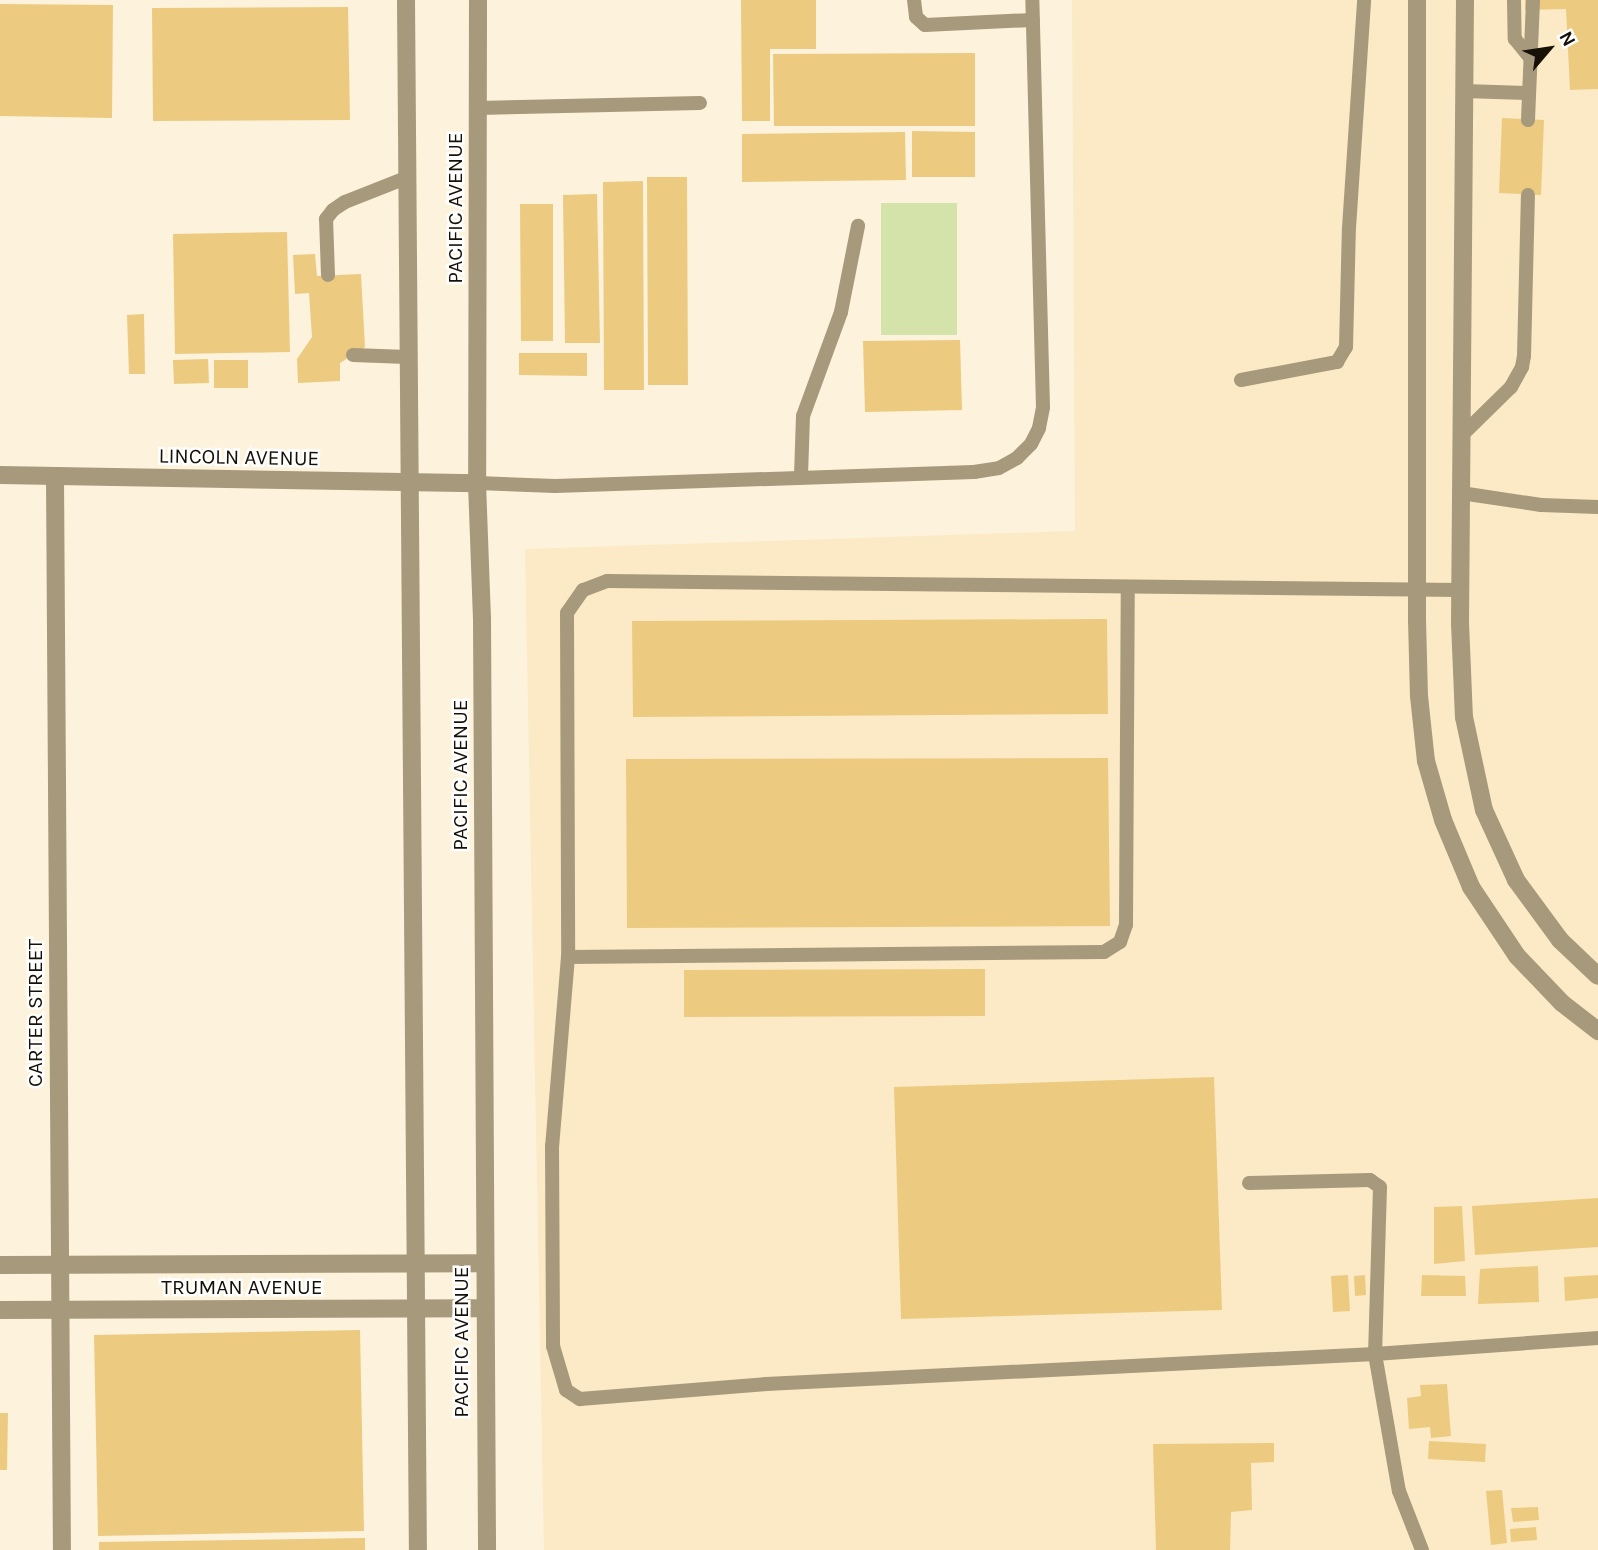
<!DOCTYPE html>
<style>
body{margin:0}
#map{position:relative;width:1598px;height:1550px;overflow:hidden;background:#fdf2db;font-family:Karla,sans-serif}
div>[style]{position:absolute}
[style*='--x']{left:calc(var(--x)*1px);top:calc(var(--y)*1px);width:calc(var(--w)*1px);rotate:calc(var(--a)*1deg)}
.built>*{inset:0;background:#fbeac5}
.green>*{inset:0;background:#d3e3aa}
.building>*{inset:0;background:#eccb81}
.service>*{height:14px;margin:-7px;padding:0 7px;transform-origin:7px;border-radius:7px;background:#a7997b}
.minor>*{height:18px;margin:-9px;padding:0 9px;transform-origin:9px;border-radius:9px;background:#a7997b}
span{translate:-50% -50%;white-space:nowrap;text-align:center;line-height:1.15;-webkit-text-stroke:5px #fff;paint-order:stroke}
.street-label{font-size:21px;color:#161107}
.north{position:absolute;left:1514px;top:14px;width:70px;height:70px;-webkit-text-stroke:5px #fff;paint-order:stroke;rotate:61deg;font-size:19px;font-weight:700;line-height:28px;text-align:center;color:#161107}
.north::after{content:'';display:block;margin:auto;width:24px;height:32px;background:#161107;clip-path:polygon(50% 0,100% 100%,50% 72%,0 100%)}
</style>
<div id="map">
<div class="built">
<div style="clip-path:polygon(1072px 0,1598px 0,1598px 1550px,544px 1550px,525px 549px,1075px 531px)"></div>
</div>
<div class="green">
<div style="clip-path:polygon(881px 203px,957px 203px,957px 335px,881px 335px)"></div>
</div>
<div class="building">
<div style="clip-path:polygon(741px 0,816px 0,816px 49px,770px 49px,770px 121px,742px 121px)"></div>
<div style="clip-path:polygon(1525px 0,1598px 0,1598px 89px,1570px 90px,1566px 9px,1525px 10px)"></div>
<div style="clip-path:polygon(0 4px,113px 5px,112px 118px,0 116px)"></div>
<div style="clip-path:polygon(348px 7px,350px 120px,153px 121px,152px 8px)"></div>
<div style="clip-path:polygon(975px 53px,975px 126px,774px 126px,773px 54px)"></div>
<div style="clip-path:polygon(1502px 118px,1544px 120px,1541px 195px,1499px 193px)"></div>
<div style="clip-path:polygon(912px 131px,975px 132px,975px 177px,912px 177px)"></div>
<div style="clip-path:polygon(905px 132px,906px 180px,742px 182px,742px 134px)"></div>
<div style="clip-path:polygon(647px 177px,687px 177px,688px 385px,648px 385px)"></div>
<div style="clip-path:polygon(643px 181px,644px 390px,604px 390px,603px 182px)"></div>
<div style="clip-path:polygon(597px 194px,600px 343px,565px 343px,563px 195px)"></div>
<div style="clip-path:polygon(520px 204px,553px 204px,553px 341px,521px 341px)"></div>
<div style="clip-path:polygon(287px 232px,290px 352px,175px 354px,173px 234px)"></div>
<div style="clip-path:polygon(315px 254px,317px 276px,361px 274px,365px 347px,340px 363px,340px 381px,298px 383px,297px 359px,312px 337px,309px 293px,295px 294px,293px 255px)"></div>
<div style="clip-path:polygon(144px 314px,145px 374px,129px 374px,127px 315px)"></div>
<div style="clip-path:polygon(960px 340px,962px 410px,865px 412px,863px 341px)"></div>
<div style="clip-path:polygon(519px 353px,587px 353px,587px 376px,519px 375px)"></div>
<div style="clip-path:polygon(208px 359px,209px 383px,174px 384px,173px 360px)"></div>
<div style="clip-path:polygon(214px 360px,248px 360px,248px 388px,214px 388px)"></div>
<div style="clip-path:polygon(1107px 619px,1108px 714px,633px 717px,632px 621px)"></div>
<div style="clip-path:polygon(1108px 758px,1110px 926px,627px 928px,626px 759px)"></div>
<div style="clip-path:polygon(985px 969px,985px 1016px,684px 1017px,684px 970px)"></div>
<div style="clip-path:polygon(1214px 1077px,1222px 1310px,901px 1319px,894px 1087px)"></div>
<div style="clip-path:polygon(1598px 1198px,1598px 1247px,1475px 1255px,1472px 1206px)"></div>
<div style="clip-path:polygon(1462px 1206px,1465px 1261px,1434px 1264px,1434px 1207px)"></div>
<div style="clip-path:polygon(1538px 1266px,1539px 1302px,1478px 1304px,1480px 1269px)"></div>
<div style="clip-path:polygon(1348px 1275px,1350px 1311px,1333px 1312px,1331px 1276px)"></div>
<div style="clip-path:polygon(1365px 1275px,1366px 1295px,1355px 1296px,1354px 1276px)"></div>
<div style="clip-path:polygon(1422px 1275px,1465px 1276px,1466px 1296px,1421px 1296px)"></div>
<div style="clip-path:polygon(1598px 1275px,1598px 1298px,1565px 1301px,1564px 1277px)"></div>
<div style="clip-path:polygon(360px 1330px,364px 1531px,98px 1536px,94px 1335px)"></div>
<div style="clip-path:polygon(1447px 1384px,1451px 1436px,1431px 1438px,1430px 1427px,1409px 1429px,1407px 1398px,1421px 1396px,1420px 1385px)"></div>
<div style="clip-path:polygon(0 1413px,8px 1413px,7px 1470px,0 1470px)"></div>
<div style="clip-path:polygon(1429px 1441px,1486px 1444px,1485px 1462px,1428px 1459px)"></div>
<div style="clip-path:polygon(1274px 1443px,1274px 1462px,1251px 1463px,1252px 1510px,1231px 1512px,1230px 1550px,1156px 1550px,1153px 1444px)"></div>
<div style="clip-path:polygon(1502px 1490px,1507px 1543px,1491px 1545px,1486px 1491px)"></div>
<div style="clip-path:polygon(1538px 1507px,1539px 1520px,1513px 1522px,1511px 1508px)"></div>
<div style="clip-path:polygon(1536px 1527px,1537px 1540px,1511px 1542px,1510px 1529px)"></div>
<div style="clip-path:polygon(365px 1538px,365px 1550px,99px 1550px,99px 1542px)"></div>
</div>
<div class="service">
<div style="--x:914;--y:0;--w:17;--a:83"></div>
<div style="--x:916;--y:17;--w:12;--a:42"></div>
<div style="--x:925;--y:25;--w:108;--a:-2.7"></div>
<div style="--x:1514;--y:0;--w:39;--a:89"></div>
<div style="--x:1515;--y:39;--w:26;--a:51"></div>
<div style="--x:1464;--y:91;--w:65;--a:1.8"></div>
<div style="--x:478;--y:108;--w:222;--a:-1.3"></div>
<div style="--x:1528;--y:120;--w:120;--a:-87.6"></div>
<div style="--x:328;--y:275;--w:56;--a:-92"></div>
<div style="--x:326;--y:219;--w:11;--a:-52"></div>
<div style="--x:333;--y:210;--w:14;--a:-34"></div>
<div style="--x:345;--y:202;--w:66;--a:-21.5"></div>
<div style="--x:353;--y:355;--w:54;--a:2.1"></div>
<div style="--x:1241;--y:380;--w:98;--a:-10.6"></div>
<div style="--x:1337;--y:362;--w:17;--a:-59"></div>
<div style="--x:1346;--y:347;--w:119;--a:-88.6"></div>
<div style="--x:1349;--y:228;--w:228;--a:-86.2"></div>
<div style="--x:1461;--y:436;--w:70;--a:-44.4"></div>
<div style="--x:1511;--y:387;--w:23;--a:-61"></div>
<div style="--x:1522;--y:367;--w:11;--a:-80"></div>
<div style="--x:1524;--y:356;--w:161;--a:-88.6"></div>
<div style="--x:801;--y:476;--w:60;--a:-88.1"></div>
<div style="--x:803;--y:416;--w:111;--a:-69.9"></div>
<div style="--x:841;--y:312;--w:88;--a:-78.8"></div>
<div style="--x:477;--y:483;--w:78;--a:2.2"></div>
<div style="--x:555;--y:486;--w:419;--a:-1.9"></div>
<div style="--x:974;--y:472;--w:25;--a:-9"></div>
<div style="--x:999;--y:468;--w:21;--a:-29"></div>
<div style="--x:1017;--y:458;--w:20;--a:-45"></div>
<div style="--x:1031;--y:444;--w:18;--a:-63"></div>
<div style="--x:1039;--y:428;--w:21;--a:-79"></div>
<div style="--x:1043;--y:407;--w:407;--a:-91.5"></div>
<div style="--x:1461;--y:493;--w:81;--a:8.5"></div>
<div style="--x:1541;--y:505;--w:57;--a:2"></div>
<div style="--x:1460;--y:590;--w:853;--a:-179.4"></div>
<div style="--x:607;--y:581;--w:26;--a:159"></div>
<div style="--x:583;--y:590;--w:28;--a:125"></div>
<div style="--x:567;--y:613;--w:344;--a:89.8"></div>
<div style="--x:568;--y:957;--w:190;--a:94.8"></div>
<div style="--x:552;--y:1146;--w:200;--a:89.7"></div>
<div style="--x:553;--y:1346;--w:46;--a:73.5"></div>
<div style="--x:566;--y:1390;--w:17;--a:33"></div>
<div style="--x:580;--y:1399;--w:187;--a:-4.6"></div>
<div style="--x:766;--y:1384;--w:610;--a:-2.82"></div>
<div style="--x:1375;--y:1354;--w:224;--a:-4.1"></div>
<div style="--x:568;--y:957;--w:536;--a:-0.53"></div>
<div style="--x:1104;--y:952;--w:19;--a:-32"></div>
<div style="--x:1120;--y:942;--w:18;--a:-71"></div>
<div style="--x:1126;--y:925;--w:338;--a:-89.7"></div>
<div style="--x:1249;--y:1183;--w:121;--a:-1.4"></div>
<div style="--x:1370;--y:1180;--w:12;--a:35"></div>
<div style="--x:1380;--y:1187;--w:167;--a:91.7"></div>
<div style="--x:1375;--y:1354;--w:139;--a:80.1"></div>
<div style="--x:1399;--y:1491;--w:63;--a:68.7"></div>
</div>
<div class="minor">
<div style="--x:406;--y:0;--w:1550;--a:89.56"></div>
<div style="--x:478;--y:0;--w:483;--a:90.1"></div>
<div style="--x:477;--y:483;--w:136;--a:87.9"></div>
<div style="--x:482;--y:619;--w:931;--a:89.69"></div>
<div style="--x:1417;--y:0;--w:620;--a:90"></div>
<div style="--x:1417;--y:620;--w:76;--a:88.5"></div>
<div style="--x:1419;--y:696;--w:65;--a:83.9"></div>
<div style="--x:1426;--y:761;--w:61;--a:73.9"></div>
<div style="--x:1443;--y:820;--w:73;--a:67.3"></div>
<div style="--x:1471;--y:887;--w:83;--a:56.3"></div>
<div style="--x:1517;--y:956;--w:65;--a:46.2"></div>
<div style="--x:1562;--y:1003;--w:46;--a:37.9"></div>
<div style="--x:1465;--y:0;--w:623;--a:90.46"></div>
<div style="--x:1460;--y:623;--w:94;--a:87.6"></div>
<div style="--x:1464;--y:717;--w:95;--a:77.9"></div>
<div style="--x:1484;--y:810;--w:77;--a:65.4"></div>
<div style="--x:1516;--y:880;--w:74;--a:53.7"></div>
<div style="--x:1560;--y:940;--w:52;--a:43.5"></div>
<div style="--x:0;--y:475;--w:477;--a:1"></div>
<div style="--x:55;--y:477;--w:1073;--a:89.63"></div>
<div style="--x:0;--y:1265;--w:484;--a:-0.2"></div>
<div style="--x:0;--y:1310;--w:484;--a:-0.2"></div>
</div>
<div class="street-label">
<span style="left:455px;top:208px;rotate:-90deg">PACIFIC AVENUE</span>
<span style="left:239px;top:457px;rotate:1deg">LINCOLN AVENUE</span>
<span style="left:460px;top:775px;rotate:-90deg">PACIFIC AVENUE</span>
<span style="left:35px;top:1013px;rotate:-90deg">CARTER STREET</span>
<span style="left:242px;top:1287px">TRUMAN AVENUE</span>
<span style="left:461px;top:1342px;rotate:-90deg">PACIFIC AVENUE</span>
</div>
<div class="north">N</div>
</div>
